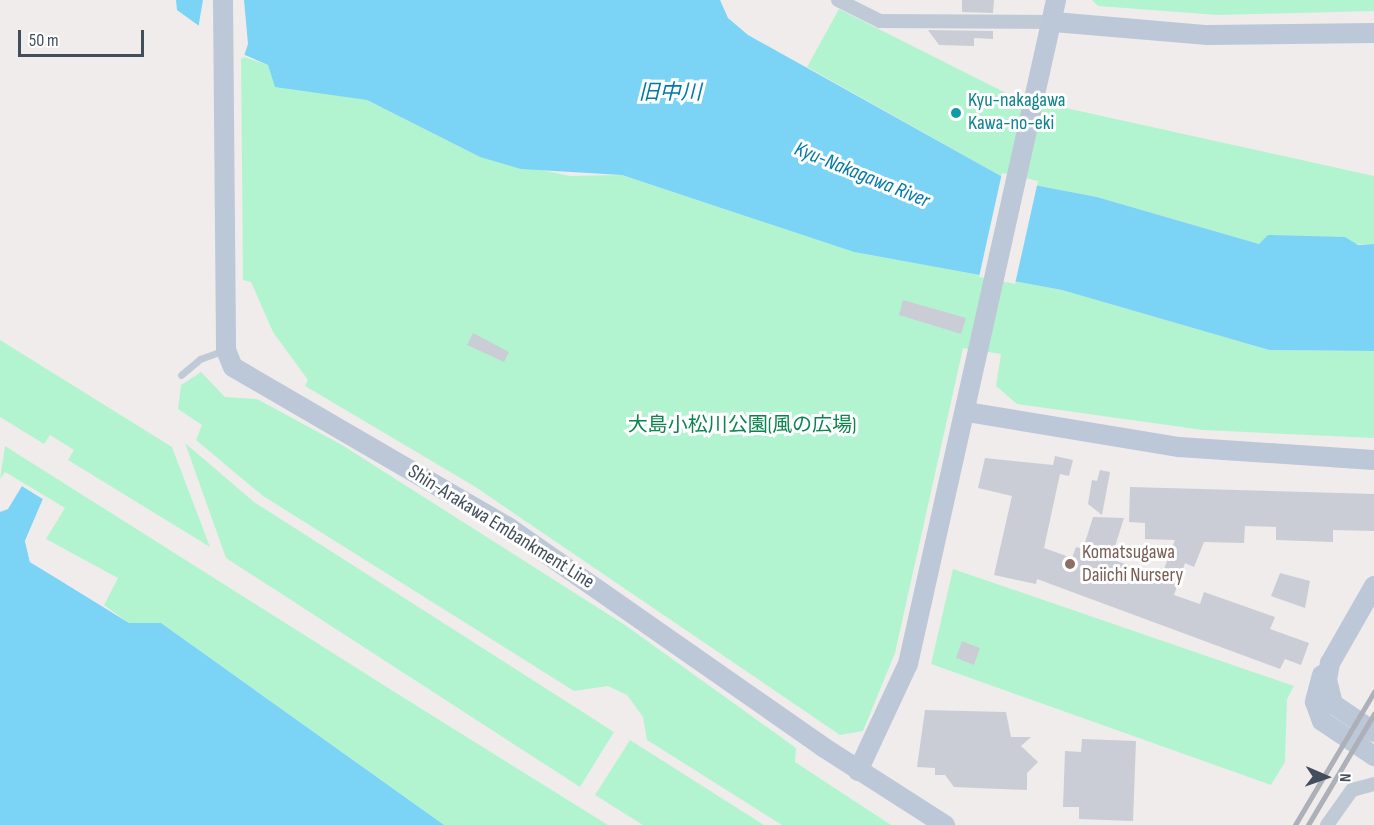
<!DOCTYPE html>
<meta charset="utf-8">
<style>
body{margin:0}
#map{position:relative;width:1374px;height:825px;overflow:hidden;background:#efeceb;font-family:"Sofia Sans Condensed","Noto Sans JP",sans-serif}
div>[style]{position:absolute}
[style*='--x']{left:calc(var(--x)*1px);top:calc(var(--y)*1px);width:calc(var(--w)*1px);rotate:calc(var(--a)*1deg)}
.green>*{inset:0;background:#b3f4d0}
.water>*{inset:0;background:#7bd4f6}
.pier>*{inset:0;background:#efeceb}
.building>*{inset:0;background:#cacdd5}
.lane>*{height:7px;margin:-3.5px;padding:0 3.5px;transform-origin:3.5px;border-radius:3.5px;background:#c0cad6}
.street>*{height:14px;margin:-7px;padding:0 7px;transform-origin:7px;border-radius:7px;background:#c0cad6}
.secondary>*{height:20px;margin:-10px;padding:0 10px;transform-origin:10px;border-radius:10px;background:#bcc7d8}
.rail>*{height:4.5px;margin:-2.25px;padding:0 2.25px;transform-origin:2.25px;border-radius:2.25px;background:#adb0b8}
.dots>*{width:16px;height:16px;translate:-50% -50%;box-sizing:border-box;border:3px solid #fff;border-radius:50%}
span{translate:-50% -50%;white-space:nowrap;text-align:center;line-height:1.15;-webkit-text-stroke:6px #fff;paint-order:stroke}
.culture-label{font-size:20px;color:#0d838f}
.left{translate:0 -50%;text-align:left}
.park-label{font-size:20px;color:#0b8450}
.street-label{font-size:20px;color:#424e5b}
.education-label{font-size:20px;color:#785e54}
.water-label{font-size:21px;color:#017aa9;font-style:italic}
.north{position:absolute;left:1296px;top:747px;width:60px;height:60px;-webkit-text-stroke:4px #fff;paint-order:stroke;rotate:92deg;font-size:16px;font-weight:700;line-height:24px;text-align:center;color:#424e5b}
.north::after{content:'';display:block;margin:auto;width:21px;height:27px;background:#424e5b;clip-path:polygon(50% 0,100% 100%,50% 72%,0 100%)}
.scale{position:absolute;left:18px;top:30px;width:126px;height:27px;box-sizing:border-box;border:3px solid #424e5b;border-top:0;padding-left:8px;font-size:18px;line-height:21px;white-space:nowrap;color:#424e5b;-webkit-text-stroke:4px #fff;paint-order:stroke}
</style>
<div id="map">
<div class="green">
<div style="clip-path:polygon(1092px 0,1374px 0,1374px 11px,1218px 15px,1098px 6px)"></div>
<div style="clip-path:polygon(839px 9px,1012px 96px,1374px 176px,1374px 244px,1259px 244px,1097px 197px,1008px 180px,807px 67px)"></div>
<div style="clip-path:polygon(241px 56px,268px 65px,278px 84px,367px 100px,480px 157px,570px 176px,622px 175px,854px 252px,1062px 290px,1269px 350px,1374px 351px,1374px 438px,1203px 430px,1017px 404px,996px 386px,1001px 354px,963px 348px,895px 653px,863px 731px,840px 735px,474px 486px,305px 386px,308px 380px,273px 332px,251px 282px,243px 280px)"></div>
<div style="clip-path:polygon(0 340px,172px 447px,210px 547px,68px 460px,74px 450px,50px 435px,44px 444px,0 417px)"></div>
<div style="clip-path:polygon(201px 372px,225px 397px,257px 399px,342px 445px,625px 625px,796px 748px,795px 762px,891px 825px,782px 825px,647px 740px,643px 717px,627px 695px,608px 686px,574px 691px,263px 496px,196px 440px,202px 425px,178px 409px,181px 385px)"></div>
<div style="clip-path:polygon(185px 443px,254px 502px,614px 732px,580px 787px,226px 558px)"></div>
<div style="clip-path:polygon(5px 446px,401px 696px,608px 825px,444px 825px,161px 623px,129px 623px,104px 605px,118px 578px,46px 539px,65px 508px,5px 472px,0 479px)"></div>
<div style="clip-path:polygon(953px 569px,1294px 686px,1287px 699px,1285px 762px,1271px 785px,931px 664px)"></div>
<div style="clip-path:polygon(630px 740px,764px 825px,643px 825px,595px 795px)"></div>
</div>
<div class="water">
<div style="clip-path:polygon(176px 0,720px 0,728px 18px,748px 35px,1008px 180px,1097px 197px,1259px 244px,1268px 235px,1345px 237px,1358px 245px,1374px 244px,1374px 351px,1269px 350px,1062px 290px,854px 252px,622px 175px,521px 169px,480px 157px,367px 100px,275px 87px,268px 65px,231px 49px,177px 10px)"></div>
<div style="clip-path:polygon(22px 486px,43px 499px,25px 541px,30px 562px,129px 623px,161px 623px,444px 825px,0 825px,0 512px)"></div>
</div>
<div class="pier">
<div style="clip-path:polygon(203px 0,244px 0,248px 44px,243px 59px,198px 29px)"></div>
<div style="clip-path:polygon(1002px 173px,1038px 181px,1015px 284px,979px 277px)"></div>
<div style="clip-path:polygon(21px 483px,46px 499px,28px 541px,32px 560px,104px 605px,30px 562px,25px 541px,43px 499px,22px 486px,8px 509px,0 512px)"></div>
</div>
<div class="building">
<div style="clip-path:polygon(962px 0,994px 0,993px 13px,962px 12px)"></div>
<div style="clip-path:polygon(928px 30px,993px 31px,993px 39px,974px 38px,974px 46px,939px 45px)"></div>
<div style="clip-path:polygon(903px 300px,966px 318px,961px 334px,899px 315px)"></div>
<div style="clip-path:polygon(473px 333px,509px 352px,504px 362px,467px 345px)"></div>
<div style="clip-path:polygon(1055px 456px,1073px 460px,1069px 476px,1060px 474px,1044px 548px,1072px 558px,1076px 547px,1083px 549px,1093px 517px,1124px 518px,1111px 559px,1161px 577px,1175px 540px,1145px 539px,1145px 523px,1129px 522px,1130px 487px,1374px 494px,1374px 531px,1333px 530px,1333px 542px,1276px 540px,1276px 527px,1245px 526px,1244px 543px,1204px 542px,1194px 567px,1185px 563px,1174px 595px,1200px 604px,1204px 592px,1275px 617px,1270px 629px,1309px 643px,1301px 665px,1285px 659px,1280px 669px,1037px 579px,1036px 584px,994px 575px,1012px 496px,978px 488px,985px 458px,1053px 465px)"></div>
<div style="clip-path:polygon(1100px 470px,1110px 472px,1102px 515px,1088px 504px,1092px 480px,1097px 481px)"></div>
<div style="clip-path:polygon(1280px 573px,1310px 581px,1305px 608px,1271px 596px)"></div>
<div style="clip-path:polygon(962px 641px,980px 648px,974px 665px,956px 658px)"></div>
<div style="clip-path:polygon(925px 710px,1006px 712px,1011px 737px,1031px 737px,1021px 746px,1038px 762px,1027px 773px,1027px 790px,954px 787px,945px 775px,935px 775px,935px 768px,917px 767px)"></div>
<div style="clip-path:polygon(1082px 739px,1136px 741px,1133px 821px,1079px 819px,1079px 807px,1063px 807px,1065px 751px,1081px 752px)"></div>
</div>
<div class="lane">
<div style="--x:181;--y:375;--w:25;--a:-40"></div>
<div style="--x:200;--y:359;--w:27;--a:-20"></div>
</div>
<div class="street">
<div style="--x:838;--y:0;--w:47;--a:26.6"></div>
<div style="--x:880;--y:21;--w:174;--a:0.3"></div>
<div style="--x:1327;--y:825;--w:43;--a:-54.5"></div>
<div style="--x:1352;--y:790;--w:23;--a:-15"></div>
</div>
<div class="secondary">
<div style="--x:223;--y:0;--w:350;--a:89.5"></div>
<div style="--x:226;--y:350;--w:18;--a:68"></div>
<div style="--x:233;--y:367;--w:318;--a:30.2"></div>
<div style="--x:508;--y:527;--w:384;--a:34.9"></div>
<div style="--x:823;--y:747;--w:145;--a:32.6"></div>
<div style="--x:1054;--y:22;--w:154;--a:4.9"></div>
<div style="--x:1207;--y:35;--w:167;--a:-0.7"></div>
<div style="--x:967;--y:412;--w:215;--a:9.4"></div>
<div style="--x:1179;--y:447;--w:195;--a:3.8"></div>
<div style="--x:1374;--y:586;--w:89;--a:119.7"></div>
<div style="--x:1330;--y:663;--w:17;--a:100"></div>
<div style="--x:1327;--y:680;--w:25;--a:76"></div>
<div style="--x:1333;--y:704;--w:50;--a:34.3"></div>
<div style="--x:1322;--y:675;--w:28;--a:105"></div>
<div style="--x:1315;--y:702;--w:20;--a:70"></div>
<div style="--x:1322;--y:721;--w:63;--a:33.9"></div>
<div style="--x:858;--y:771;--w:118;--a:-65"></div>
<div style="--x:908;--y:664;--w:680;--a:-77.43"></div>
</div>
<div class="rail">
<div style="--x:1295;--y:825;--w:155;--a:-59.3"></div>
<div style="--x:1308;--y:825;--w:129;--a:-59.3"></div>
</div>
<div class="dots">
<div style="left:956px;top:113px;background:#0f9aa8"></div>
<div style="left:1070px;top:564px;background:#8d6e63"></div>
</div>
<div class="culture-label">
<span class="left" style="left:968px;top:112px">Kyu-nakagawa<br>Kawa-no-eki</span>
</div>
<div class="park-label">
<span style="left:742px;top:425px">大島小松川公園(風の広場)</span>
</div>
<div class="street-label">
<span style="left:501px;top:527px;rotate:32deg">Shin-Arakawa Embankment Line</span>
</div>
<div class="education-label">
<span class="left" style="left:1082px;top:564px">Komatsugawa<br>Daiichi Nursery</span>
</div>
<div class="water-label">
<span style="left:670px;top:93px">旧中川</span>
<span style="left:862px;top:175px;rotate:22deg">Kyu-Nakagawa River</span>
</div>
<div class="north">N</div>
<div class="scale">50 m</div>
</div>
